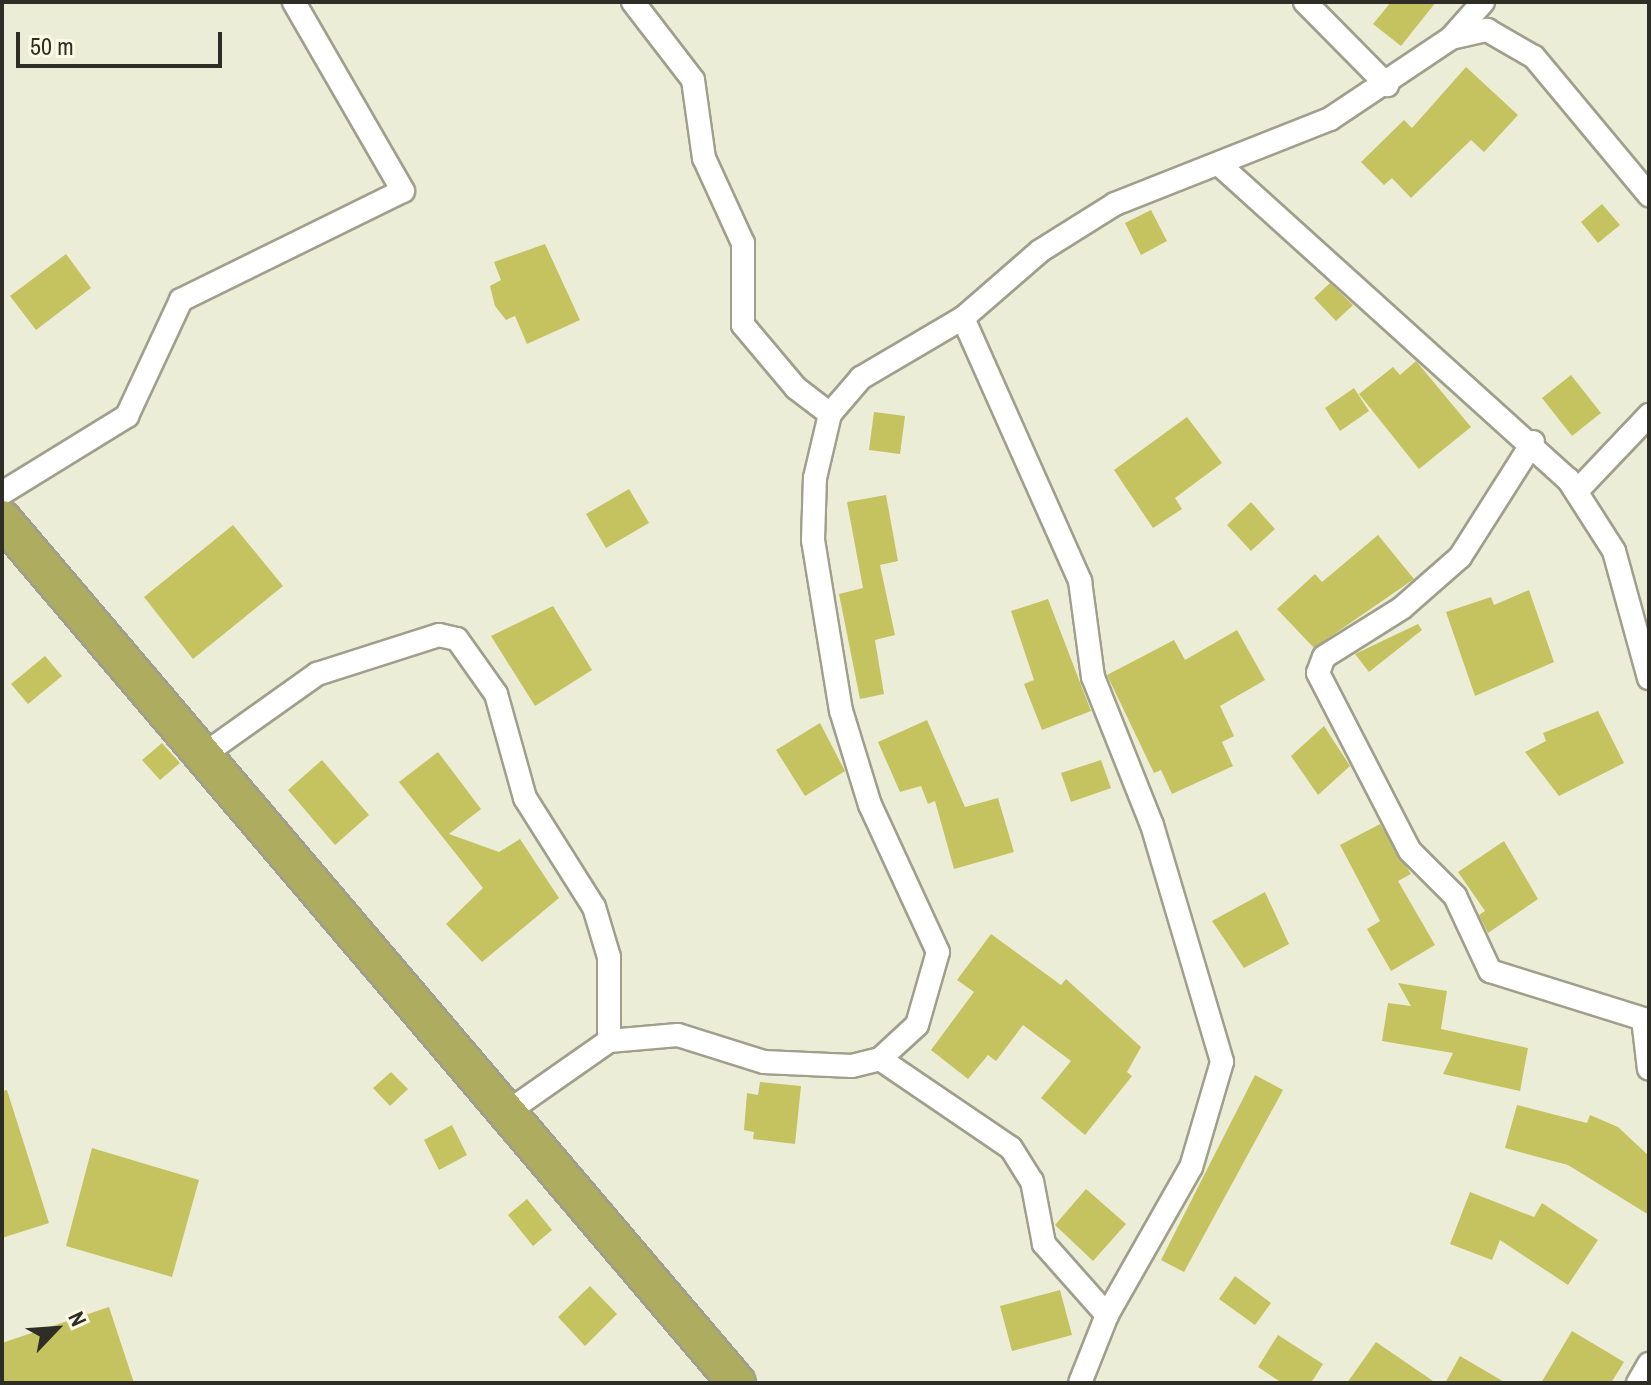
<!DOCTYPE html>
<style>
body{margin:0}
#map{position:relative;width:1651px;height:1385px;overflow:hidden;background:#ecedd7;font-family:"Archivo Narrow",sans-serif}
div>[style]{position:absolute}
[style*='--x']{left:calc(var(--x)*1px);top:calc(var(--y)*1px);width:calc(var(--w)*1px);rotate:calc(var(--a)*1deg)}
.building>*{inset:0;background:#c5c360}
.roads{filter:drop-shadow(2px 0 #9f9f8b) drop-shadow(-2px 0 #9f9f8b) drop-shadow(0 2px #9f9f8b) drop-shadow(0 -2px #9f9f8b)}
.minor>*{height:22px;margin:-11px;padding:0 11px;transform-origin:11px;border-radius:11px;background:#fff}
.trunk>*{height:36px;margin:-18px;padding:0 18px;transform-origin:18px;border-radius:18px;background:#aeac5e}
span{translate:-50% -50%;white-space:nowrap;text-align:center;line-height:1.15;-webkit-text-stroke:7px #fafae4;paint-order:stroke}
.frame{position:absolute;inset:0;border:4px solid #2e2e26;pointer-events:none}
.north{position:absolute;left:16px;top:1289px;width:80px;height:80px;-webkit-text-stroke:6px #fafae4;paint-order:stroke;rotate:65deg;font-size:22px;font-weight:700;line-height:32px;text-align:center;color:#2e2e26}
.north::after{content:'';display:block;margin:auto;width:28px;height:36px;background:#2e2e26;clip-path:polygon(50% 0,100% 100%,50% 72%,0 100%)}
.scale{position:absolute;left:16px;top:32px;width:206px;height:36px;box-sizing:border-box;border:4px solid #2e2e26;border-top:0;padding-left:10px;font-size:24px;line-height:28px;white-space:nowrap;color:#2e2e26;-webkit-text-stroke:6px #fafae4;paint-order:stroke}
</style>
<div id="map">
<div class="building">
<div style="clip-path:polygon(1391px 2px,1436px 2px,1401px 46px,1373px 24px)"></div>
<div style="clip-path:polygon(1466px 67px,1518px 115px,1484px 152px,1471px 140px,1411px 198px,1392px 178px,1384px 185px,1361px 162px,1404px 120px,1412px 128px)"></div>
<div style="clip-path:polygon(1602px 204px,1620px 225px,1598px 243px,1581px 222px)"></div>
<div style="clip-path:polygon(1151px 210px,1167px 241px,1141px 255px,1125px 223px)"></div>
<div style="clip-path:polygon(545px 244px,580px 320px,527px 344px,515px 316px,506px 320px,495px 306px,490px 286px,501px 280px,494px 262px)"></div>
<div style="clip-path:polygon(66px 254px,91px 288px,36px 330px,10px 296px)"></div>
<div style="clip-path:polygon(1330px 283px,1353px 305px,1336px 321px,1314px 298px)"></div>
<div style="clip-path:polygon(1416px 361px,1471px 427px,1419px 469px,1359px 394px,1393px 367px,1400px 375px)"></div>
<div style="clip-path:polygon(1571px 375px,1601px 413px,1572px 436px,1542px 398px)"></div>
<div style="clip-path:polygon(1354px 388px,1369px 411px,1340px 431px,1325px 408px)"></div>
<div style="clip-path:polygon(874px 412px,905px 416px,900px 454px,869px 450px)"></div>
<div style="clip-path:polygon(1187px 417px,1222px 463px,1175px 498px,1182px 509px,1153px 528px,1114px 470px)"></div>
<div style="clip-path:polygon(629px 489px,649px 523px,606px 548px,586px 514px)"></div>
<div style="clip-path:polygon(886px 495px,898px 561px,880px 565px,895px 635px,875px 640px,884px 694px,860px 699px,839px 594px,863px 588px,847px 502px)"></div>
<div style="clip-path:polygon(1251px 502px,1275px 529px,1251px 551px,1227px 525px)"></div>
<div style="clip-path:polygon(233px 525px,283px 586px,193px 659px,144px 597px)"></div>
<div style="clip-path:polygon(1378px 535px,1414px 579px,1314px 648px,1277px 609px,1315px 574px,1322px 582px)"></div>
<div style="clip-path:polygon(1529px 590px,1554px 662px,1475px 696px,1446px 612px,1491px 597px,1494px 605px)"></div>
<div style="clip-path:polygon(1048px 599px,1091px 711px,1042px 730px,1024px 684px,1034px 680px,1011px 611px)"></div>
<div style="clip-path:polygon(553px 606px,592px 670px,535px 706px,491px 636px)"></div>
<div style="clip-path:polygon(1418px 624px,1422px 630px,1369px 672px,1355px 654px)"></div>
<div style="clip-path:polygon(1237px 630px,1265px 680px,1220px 706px,1234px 736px,1222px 742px,1233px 766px,1172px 794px,1161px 770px,1154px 773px,1107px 675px,1174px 640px,1185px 660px)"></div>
<div style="clip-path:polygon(45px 656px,62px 676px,28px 704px,11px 684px)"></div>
<div style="clip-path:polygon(1598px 711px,1624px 763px,1559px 796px,1525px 752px,1546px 741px,1543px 733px)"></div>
<div style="clip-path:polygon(927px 720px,965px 807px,998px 798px,1014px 852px,954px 869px,935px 801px,928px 804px,921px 786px,900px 792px,878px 742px)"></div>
<div style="clip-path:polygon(820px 723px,845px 771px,805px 796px,776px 750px)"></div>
<div style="clip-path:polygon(1324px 726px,1350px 766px,1318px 795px,1291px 756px)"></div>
<div style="clip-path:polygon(162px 743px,180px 763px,160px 780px,142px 760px)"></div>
<div style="clip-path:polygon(438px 752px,481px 809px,449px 834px,499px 852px,520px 839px,559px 898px,482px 962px,446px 924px,483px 888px,399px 782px)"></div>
<div style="clip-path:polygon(322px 760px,369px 815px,335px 845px,288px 790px)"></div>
<div style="clip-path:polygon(1101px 760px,1111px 788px,1071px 802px,1061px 773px)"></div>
<div style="clip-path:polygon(1380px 824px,1411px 874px,1398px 881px,1435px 945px,1391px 971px,1367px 929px,1380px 921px,1340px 845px)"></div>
<div style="clip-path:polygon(1504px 841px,1538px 899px,1488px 933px,1479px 915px,1485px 911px,1458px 872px)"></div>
<div style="clip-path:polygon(1265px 892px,1289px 944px,1244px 968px,1212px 921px)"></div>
<div style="clip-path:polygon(991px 934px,1061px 985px,1066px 979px,1141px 1047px,1127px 1072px,1132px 1076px,1085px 1135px,1041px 1098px,1071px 1061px,1023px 1025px,996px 1061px,988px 1055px,968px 1079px,931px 1050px,974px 992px,957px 980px)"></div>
<div style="clip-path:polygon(1398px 983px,1447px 991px,1441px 1029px,1528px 1048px,1520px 1091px,1443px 1074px,1453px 1053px,1382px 1041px,1388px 1003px,1411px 1006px)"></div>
<div style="clip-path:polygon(391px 1072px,408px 1089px,390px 1106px,373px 1088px)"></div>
<div style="clip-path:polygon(1255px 1075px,1283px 1090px,1184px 1272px,1161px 1260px)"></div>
<div style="clip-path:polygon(760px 1082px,801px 1086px,795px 1144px,753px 1139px,754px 1132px,744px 1130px,747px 1093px,758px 1095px)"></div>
<div style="clip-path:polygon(7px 1090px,49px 1223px,2px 1238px,2px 1091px)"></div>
<div style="clip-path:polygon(1517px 1105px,1587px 1123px,1590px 1115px,1618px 1127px,1649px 1156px,1649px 1215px,1568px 1165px,1505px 1148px)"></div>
<div style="clip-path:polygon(452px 1125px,467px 1155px,439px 1170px,424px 1140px)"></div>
<div style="clip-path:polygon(92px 1148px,199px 1180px,172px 1277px,66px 1246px)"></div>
<div style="clip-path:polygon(1086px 1189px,1126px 1224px,1093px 1261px,1055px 1225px)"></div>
<div style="clip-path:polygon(1470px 1192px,1534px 1217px,1542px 1203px,1598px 1240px,1568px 1285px,1500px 1240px,1492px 1260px,1450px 1244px)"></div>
<div style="clip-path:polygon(527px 1199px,552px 1230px,533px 1246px,508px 1215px)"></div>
<div style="clip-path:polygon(1235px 1276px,1271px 1303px,1255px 1325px,1219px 1299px)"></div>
<div style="clip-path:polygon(590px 1286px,617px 1314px,585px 1346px,558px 1317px)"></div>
<div style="clip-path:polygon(1060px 1290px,1072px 1335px,1012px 1351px,1000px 1306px)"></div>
<div style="clip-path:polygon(109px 1307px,134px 1383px,2px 1383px,2px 1343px)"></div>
<div style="clip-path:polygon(1572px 1331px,1624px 1362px,1611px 1383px,1541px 1383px)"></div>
<div style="clip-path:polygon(1278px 1335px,1323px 1364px,1311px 1383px,1282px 1383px,1258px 1367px)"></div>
<div style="clip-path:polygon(1376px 1342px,1436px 1383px,1347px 1383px)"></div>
<div style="clip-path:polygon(1460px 1356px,1506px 1383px,1445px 1383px)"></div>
</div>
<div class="roads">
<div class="minor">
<div style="--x:633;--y:2;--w:98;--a:52.4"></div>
<div style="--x:693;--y:80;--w:79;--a:82"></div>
<div style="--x:704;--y:158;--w:94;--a:65.4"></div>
<div style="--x:743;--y:243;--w:82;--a:90"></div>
<div style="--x:743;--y:325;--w:82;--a:49.9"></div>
<div style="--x:796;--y:388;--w:43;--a:37.4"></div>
<div style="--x:1305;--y:2;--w:117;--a:45.3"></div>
<div style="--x:1451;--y:38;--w:48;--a:-48.4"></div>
<div style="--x:1221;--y:166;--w:467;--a:42.1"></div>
<div style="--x:1568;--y:479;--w:85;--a:57.4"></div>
<div style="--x:1614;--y:551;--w:132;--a:74.6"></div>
<div style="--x:963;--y:318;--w:288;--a:66"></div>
<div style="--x:1080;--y:581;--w:97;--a:82.3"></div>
<div style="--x:1093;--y:677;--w:159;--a:68.3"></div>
<div style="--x:1152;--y:825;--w:247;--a:73.5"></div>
<div style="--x:1222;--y:1062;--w:109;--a:106.4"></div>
<div style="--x:1191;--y:1167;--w:170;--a:119.6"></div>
<div style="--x:1107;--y:1315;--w:73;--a:111.7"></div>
<div style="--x:1533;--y:442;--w:136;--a:122.4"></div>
<div style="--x:1460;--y:557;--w:77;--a:138.7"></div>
<div style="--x:1402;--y:608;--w:92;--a:147.9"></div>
<div style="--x:1324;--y:657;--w:17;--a:111"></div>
<div style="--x:1318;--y:673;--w:200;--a:62.7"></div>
<div style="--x:1410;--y:851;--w:64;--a:45"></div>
<div style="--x:1455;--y:896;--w:83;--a:65"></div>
<div style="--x:1490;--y:971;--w:160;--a:17.4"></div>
<div style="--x:1643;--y:1019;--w:50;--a:83.2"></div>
<div style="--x:1577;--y:491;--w:105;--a:-46.5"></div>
<div style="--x:2;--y:493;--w:147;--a:-31.6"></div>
<div style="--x:127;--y:416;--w:128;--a:-65"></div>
<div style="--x:181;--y:300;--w:247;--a:-26.2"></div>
<div style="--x:403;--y:191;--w:218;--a:-120"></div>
<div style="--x:203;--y:755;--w:140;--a:-35.4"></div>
<div style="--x:317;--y:674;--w:128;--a:-17.7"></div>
<div style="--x:439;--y:635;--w:18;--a:13"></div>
<div style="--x:457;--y:639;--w:67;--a:54.7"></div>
<div style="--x:496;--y:694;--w:108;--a:74.4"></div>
<div style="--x:525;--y:798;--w:129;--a:57.7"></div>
<div style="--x:594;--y:907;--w:52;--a:73.3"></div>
<div style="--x:609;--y:957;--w:84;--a:90"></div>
<div style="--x:880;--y:1059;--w:158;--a:34.2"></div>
<div style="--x:1011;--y:1148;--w:39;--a:58"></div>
<div style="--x:1032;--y:1181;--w:64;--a:79.2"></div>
<div style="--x:1044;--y:1244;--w:95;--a:48.4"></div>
<div style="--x:506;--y:1113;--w:126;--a:-35"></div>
<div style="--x:609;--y:1041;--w:69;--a:-5"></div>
<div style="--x:678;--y:1035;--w:90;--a:17.4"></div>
<div style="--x:764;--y:1062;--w:88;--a:2.6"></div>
<div style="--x:852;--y:1066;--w:29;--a:-14"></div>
<div style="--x:880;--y:1059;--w:50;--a:-42.6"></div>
<div style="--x:917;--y:1025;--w:76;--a:-74"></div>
<div style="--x:938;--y:952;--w:162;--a:-114.8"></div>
<div style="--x:870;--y:805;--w:98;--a:-107.1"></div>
<div style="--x:841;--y:711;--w:173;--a:-99.3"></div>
<div style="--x:813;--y:540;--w:62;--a:-88.2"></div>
<div style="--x:815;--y:478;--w:66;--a:-76.8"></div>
<div style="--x:830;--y:414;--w:48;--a:-49.3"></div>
<div style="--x:861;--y:378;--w:118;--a:-30.5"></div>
<div style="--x:963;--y:318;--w:102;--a:-41"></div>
<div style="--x:1040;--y:251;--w:89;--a:-32.1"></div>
<div style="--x:1115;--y:204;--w:231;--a:-21.6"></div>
<div style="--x:1330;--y:119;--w:146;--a:-33.8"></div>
<div style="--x:1451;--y:38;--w:37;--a:-13"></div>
<div style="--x:1487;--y:30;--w:54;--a:29.9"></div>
<div style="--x:1534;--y:57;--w:180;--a:50.2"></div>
<div style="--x:1638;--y:1383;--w:22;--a:-60"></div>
</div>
<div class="trunk">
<div style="--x:2;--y:519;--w:1134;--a:49.61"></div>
</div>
</div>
<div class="frame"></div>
<div class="north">N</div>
<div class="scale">50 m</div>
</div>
